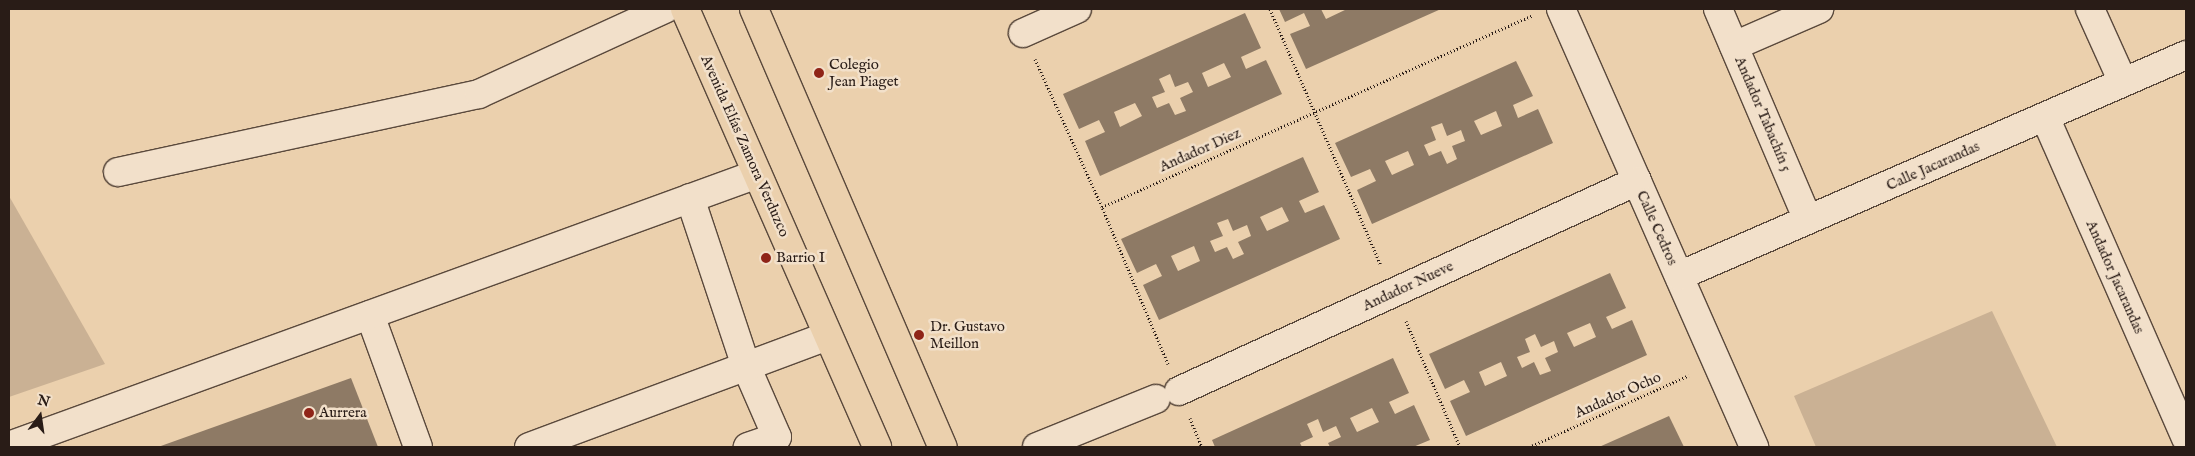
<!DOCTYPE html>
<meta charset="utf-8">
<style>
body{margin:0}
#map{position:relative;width:2195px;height:456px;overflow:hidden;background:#ebd0ad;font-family:"IM FELL English",serif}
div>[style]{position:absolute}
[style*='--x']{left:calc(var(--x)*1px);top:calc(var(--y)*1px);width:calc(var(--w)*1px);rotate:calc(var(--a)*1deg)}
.green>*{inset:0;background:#cab194}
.building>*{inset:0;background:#8e7a65}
.path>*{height:3px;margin-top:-1.5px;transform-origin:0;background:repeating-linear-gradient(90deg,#291c17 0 1px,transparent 0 3.5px)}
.roads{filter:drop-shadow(1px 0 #5a493c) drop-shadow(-1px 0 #5a493c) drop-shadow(0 1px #5a493c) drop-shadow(0 -1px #5a493c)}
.minor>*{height:28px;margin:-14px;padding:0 14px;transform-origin:14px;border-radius:14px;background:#f2e0ca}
.major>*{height:28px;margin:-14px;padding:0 14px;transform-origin:14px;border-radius:14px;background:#ebd0ad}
.dots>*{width:14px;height:14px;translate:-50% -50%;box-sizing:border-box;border:2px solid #f2e0ca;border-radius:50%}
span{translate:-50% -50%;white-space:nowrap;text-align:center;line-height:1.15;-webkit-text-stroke:5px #f2e0ca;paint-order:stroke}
.poi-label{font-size:15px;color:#291c17}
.left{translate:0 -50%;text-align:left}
.street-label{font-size:15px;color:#291c17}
.frame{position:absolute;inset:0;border:10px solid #291c17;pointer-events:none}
.north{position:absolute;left:15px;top:391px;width:50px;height:50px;-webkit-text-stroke:4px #f2e0ca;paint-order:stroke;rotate:14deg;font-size:14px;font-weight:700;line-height:20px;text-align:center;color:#291c17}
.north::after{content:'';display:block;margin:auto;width:18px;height:22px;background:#291c17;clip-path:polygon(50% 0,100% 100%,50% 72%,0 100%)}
</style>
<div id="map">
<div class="green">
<div style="clip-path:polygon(9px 196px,105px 364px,9px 397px)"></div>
<div style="clip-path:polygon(1992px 311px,2057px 447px,1816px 447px,1794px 396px)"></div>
</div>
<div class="building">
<div style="clip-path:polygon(1279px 9px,1321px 9px,1326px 19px,1347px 9px,1441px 9px,1306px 69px,1290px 34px,1310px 26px,1304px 13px,1285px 22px)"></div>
<div style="clip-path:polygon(evenodd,1245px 13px,1261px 48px,1241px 57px,1246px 69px,1266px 60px,1282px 94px,1100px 176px,1085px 141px,1105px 132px,1099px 120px,1079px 129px,1063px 94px,1245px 13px,1224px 63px,1231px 77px,1208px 87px,1202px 73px,1224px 63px,1245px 13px,1170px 74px,1175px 87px,1188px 82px,1193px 92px,1180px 98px,1186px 111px,1175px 115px,1169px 103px,1157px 108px,1152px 97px,1165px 92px,1159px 79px,1170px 74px,1245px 13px,1135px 103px,1142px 116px,1120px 127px,1114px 112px,1135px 103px)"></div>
<div style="clip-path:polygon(evenodd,1516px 61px,1533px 96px,1513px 105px,1518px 118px,1538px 109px,1553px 143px,1372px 224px,1357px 190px,1376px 181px,1370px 169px,1351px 177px,1335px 143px,1516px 61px,1496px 111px,1502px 126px,1481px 135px,1474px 121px,1496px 111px,1516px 61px,1442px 123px,1447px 136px,1461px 130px,1465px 141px,1452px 146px,1457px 159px,1447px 164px,1441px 151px,1429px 156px,1424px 145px,1436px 140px,1431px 127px,1442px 123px,1516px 61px,1408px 151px,1414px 165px,1392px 175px,1385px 161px,1408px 151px)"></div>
<div style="clip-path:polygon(evenodd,1303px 157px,1319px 192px,1299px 201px,1305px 213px,1324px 205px,1340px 239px,1159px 320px,1143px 285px,1162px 276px,1156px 264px,1137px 273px,1121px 239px,1303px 157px,1282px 207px,1289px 221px,1267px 231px,1260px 217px,1282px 207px,1303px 157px,1228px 219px,1233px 231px,1247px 225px,1251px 236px,1238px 242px,1244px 254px,1233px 259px,1227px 247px,1215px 252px,1210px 241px,1223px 236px,1217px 223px,1228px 219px,1303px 157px,1194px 246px,1200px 261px,1178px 271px,1171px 256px,1194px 246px)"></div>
<div style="clip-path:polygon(evenodd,1610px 273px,1626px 308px,1606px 317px,1612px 329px,1632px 320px,1647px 355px,1466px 436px,1450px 401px,1470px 392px,1464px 380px,1445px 389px,1429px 354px,1610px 273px,1590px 323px,1596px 337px,1574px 347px,1567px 333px,1590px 323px,1610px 273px,1535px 334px,1541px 347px,1554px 341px,1558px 352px,1545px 358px,1551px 371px,1540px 375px,1534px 362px,1522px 368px,1517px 357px,1530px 352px,1525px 339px,1535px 334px,1610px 273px,1501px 362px,1507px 376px,1485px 386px,1479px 372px,1501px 362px)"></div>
<div style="clip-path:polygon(evenodd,1393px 358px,1409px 393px,1389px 402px,1395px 414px,1414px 405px,1430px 440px,1413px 447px,1330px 447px,1328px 443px,1341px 437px,1336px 426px,1323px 432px,1318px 419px,1307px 424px,1313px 437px,1300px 443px,1302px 447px,1215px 447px,1212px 440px,1393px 358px,1372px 408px,1379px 422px,1357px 432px,1350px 418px,1372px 408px)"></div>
<div style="clip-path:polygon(351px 378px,378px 447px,158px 447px)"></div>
<div style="clip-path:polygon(1669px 416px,1684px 447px,1599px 447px)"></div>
</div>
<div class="path">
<div style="--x:1270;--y:9;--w:279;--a:66.6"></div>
<div style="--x:1035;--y:59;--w:162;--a:65.6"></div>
<div style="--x:1406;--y:321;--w:137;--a:66.8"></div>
<div style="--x:1168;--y:364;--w:170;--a:-112.8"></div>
<div style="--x:1102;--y:207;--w:472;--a:-24"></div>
<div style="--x:1190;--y:418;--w:31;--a:68"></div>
<div style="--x:1529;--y:447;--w:175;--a:-24.2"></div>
</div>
<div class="roads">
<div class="minor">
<div style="--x:1561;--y:9;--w:479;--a:66.2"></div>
<div style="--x:1718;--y:9;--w:229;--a:66.9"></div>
<div style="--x:2090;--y:9;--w:80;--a:65.7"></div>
<div style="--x:1023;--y:33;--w:59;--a:-24"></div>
<div style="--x:1734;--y:46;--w:93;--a:-23.5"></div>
<div style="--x:2045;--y:117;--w:351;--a:66.3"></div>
<div style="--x:118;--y:172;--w:369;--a:-12.2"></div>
<div style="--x:479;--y:94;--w:205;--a:-24.6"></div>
<div style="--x:690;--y:198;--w:177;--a:71.6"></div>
<div style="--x:746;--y:366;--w:77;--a:66.4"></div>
<div style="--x:777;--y:437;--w:31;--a:161"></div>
<div style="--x:1679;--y:276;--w:553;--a:-23.55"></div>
<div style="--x:370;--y:315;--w:140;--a:70"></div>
<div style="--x:1179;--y:391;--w:504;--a:-24.63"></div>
<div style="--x:9;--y:446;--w:796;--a:-19.98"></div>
<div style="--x:529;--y:447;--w:318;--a:-20.4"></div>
<div style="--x:1037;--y:447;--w:128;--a:-22"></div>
</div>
<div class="major">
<div style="--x:685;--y:9;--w:478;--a:66.3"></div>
<div style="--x:754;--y:9;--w:477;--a:66.7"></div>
</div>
</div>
<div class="dots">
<div style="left:819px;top:73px;background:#8f2418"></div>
<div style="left:766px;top:258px;background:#8f2418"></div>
<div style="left:919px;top:335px;background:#8f2418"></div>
<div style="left:309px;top:413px;background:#8f2418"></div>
</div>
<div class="poi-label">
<span class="left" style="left:829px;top:73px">Colegio<br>Jean Piaget</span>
<span class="left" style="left:776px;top:258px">Barrio I</span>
<span class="left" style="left:930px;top:335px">Dr. Gustavo<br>Meillon</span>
<span class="left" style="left:319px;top:413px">Aurrera</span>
</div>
<div class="street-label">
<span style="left:1763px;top:114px;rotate:67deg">Andador Tabachín 5</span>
<span style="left:745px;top:146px;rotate:66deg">Avenida Elías Zamora Verduzco</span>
<span style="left:1200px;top:150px;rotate:-24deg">Andador Diez</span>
<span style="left:1933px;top:166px;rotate:-24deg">Calle Jacarandas</span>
<span style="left:1657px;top:228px;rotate:66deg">Calle Cedros</span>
<span style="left:2115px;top:277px;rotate:66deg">Andador Jacarandas</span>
<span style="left:1408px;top:286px;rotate:-25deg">Andador Nueve</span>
<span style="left:1618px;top:395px;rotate:-24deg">Andador Ocho</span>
</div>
<div class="frame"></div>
<div class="north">N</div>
</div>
